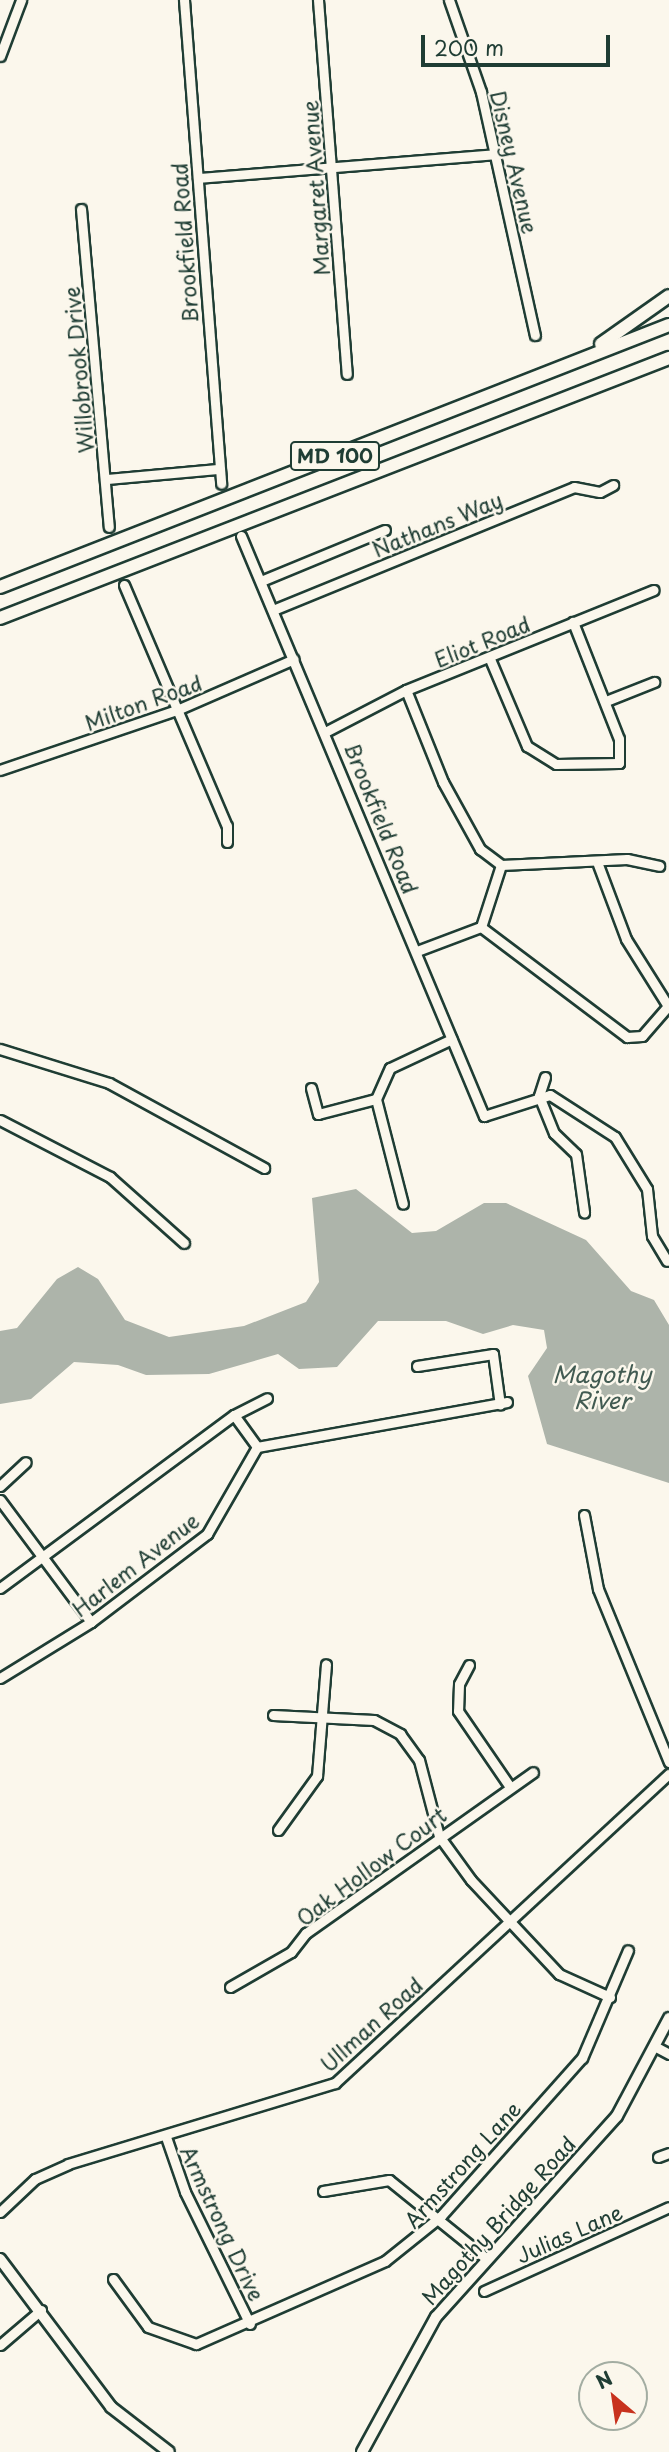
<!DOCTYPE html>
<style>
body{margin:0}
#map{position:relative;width:669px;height:2452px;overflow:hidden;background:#fbf7ec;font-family:"Playpen Sans",sans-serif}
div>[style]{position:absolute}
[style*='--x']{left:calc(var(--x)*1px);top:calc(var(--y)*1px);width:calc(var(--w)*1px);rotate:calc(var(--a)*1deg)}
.water>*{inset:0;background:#adb4aa}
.roads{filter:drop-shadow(2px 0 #1f3d34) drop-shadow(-2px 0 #1f3d34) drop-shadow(0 2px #1f3d34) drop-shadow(0 -2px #1f3d34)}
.minor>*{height:9px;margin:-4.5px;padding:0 4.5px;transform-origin:4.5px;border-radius:4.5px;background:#fbf7ec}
.major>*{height:10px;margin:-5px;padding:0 5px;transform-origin:5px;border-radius:5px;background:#fbf7ec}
.highway>*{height:12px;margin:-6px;padding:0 6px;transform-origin:6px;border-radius:6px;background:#fbf7ec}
span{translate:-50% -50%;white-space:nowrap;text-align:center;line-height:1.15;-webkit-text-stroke:5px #fbf7ec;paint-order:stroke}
.shield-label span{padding:2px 5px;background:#fbf7ec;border:2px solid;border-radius:5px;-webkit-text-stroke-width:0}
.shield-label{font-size:19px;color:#1f3d34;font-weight:700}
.street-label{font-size:21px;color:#1f3d34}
.water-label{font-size:23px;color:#425b52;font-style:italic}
.north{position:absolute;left:578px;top:2361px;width:70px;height:70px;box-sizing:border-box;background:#fbf7ec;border:2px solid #a3ada2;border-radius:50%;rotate:331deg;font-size:19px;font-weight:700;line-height:28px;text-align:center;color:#1f3d34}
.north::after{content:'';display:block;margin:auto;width:24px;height:32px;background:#c8321e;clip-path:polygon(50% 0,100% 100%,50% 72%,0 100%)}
.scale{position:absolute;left:421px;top:35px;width:189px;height:32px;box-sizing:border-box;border:4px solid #1f3d34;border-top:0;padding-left:9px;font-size:21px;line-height:24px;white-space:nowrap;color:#1f3d34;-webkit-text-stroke:5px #fbf7ec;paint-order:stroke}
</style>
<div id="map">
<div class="water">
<div style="clip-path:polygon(356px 1189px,412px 1233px,436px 1231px,484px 1203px,506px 1203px,586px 1240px,631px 1291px,654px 1300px,669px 1325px,669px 1483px,547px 1444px,528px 1376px,547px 1348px,544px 1330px,513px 1325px,483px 1334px,446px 1321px,378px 1321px,337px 1367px,299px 1369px,278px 1354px,209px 1374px,146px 1375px,118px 1365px,74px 1362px,31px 1399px,0 1404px,0 1331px,17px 1328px,57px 1279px,78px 1267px,98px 1279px,125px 1320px,169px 1337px,244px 1326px,306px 1302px,319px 1282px,312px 1198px)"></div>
</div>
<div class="roads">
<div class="minor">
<div style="--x:184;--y:0;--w:485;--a:85.6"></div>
<div style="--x:318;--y:0;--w:375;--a:85.6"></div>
<div style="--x:449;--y:0;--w:97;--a:70.8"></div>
<div style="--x:481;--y:92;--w:249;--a:77.5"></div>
<div style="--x:0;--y:56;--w:60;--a:-69.4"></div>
<div style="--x:198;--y:178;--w:299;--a:-4.6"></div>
<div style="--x:81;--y:209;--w:319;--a:85"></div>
<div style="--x:106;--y:479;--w:113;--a:-5.1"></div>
<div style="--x:241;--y:536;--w:629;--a:67.27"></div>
<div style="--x:484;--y:1116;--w:69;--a:-17.7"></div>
<div style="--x:550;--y:1095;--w:77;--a:32.9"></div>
<div style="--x:615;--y:1137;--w:61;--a:58.4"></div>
<div style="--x:647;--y:1189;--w:47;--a:83.9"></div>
<div style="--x:652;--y:1236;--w:29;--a:59"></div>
<div style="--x:261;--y:581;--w:134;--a:-22.4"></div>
<div style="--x:124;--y:585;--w:262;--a:66.9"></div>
<div style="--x:227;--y:826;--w:16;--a:90"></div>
<div style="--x:273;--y:610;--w:325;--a:-22.2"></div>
<div style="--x:574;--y:487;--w:26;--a:11"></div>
<div style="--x:600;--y:492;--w:15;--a:-28"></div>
<div style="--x:490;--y:659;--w:95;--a:67"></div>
<div style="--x:527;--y:746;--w:34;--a:32"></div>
<div style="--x:556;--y:764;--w:63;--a:-0.9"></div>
<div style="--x:619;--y:763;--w:24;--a:-90"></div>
<div style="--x:619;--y:739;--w:126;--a:-111.5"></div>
<div style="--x:406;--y:690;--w:99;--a:68.1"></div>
<div style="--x:443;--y:782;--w:77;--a:61.1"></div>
<div style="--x:480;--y:849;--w:26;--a:37"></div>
<div style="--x:501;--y:865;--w:126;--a:-2.7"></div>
<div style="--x:627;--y:859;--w:33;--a:12"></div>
<div style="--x:606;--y:701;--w:52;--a:-21.6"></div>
<div style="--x:327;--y:731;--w:89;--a:-27.4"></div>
<div style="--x:406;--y:690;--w:267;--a:-22"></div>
<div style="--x:0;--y:770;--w:189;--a:-18.8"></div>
<div style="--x:179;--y:709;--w:125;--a:-23.5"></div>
<div style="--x:481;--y:927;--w:65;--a:-72.1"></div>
<div style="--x:417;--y:951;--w:68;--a:-20.6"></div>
<div style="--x:481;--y:927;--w:183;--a:37"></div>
<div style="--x:627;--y:1037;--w:15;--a:-4"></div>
<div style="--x:642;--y:1036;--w:40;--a:-49"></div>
<div style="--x:668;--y:1006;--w:79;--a:-122.1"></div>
<div style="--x:626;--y:939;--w:82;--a:-110.6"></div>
<div style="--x:0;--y:1049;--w:114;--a:17.3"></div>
<div style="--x:109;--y:1083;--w:177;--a:28.7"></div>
<div style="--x:545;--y:1077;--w:20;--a:108"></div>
<div style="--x:539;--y:1096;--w:40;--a:68"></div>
<div style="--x:554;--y:1133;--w:30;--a:44"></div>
<div style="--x:576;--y:1154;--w:59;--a:82.1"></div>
<div style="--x:311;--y:1088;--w:27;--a:75"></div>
<div style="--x:318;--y:1114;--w:60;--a:-14.5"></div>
<div style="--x:376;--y:1099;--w:34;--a:-66"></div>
<div style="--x:390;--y:1068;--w:68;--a:-25.1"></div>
<div style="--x:376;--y:1099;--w:108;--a:75.6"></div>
<div style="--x:0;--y:1120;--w:124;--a:27.4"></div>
<div style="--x:110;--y:1177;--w:99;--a:41.7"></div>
<div style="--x:417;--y:1366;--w:77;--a:-9"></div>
<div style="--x:493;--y:1354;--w:51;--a:82.2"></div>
<div style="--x:234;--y:1415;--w:39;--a:54"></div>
<div style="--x:257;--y:1447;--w:254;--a:-10.2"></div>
<div style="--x:0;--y:1486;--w:35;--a:-43"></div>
<div style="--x:0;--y:1500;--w:152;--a:53.3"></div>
<div style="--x:584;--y:1515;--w:75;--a:79.3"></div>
<div style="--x:598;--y:1589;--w:187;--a:67.7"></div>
<div style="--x:0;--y:1588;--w:291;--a:-36.5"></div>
<div style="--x:234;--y:1415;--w:37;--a:-27"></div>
<div style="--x:469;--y:1665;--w:21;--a:118"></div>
<div style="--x:459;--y:1684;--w:27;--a:92"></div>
<div style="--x:458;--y:1711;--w:92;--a:55.6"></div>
<div style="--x:0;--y:1678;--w:107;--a:-31.6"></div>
<div style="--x:91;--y:1622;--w:146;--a:-37.2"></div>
<div style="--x:207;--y:1534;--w:100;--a:-60.1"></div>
<div style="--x:273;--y:1715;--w:101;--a:2.8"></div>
<div style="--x:374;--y:1720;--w:30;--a:28"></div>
<div style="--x:400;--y:1734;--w:32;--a:54"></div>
<div style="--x:419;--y:1760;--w:79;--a:75.3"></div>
<div style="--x:439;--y:1836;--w:54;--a:54"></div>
<div style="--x:471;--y:1880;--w:129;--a:46.9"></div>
<div style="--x:559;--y:1974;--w:56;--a:24.3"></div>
<div style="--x:278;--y:1830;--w:67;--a:-54.2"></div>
<div style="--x:317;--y:1776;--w:112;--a:-85.4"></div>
<div style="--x:230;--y:1987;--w:70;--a:-29.8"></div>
<div style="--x:291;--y:1952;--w:24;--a:-52"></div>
<div style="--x:306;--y:1933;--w:278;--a:-35.3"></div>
<div style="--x:656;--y:2047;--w:15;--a:28"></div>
<div style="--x:166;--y:2137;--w:58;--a:70.9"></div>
<div style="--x:185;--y:2192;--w:147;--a:63.8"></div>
<div style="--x:658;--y:2157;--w:12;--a:-20"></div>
<div style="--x:323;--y:2191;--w:67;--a:-9.5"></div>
<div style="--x:389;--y:2180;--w:126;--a:38.9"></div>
<div style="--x:0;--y:2212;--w:48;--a:-43.3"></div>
<div style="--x:35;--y:2179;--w:36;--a:-24"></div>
<div style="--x:68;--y:2164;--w:279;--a:-16.9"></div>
<div style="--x:335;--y:2083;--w:455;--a:-42.8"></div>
<div style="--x:113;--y:2279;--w:59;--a:53.9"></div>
<div style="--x:148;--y:2327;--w:51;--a:19.5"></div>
<div style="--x:196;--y:2344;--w:206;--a:-23.7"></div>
<div style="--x:385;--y:2261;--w:72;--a:-38.8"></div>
<div style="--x:441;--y:2216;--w:212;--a:-48.3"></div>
<div style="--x:582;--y:2058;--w:117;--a:-66.9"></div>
<div style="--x:484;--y:2291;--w:203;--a:-24.4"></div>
<div style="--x:0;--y:2345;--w:54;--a:-40.5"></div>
</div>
<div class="major">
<div style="--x:0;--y:2259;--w:185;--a:53.1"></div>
<div style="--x:111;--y:2407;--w:73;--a:37.8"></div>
<div style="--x:362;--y:2452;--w:154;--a:-61.3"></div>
<div style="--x:436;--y:2317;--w:270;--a:-48"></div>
<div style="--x:617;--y:2116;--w:111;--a:-62"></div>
</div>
<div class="highway">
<div style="--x:601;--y:344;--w:83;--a:-35.2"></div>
<div style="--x:0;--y:587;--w:718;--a:-21.39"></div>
<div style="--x:0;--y:618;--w:718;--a:-21.24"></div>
</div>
</div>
<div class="shield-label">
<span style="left:335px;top:456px">MD 100</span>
</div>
<div class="street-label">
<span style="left:515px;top:162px;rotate:77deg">Disney Avenue</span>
<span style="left:315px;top:188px;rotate:-94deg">Margaret Avenue</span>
<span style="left:184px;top:243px;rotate:-94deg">Brookfield Road</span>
<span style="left:78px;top:370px;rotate:-95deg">Willobrook Drive</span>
<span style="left:437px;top:524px;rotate:-22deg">Nathans Way</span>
<span style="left:482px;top:641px;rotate:-22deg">Eliot Road</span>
<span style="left:143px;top:702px;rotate:-20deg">Milton Road</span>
<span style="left:382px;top:818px;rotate:68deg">Brookfield Road</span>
<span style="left:135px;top:1564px;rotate:-38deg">Harlem Avenue</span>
<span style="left:371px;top:1866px;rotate:-37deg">Oak Hollow Court</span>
<span style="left:371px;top:2024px;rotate:-42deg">Ullman Road</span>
<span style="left:462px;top:2164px;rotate:-48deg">Armstrong Lane</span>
<span style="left:498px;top:2220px;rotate:-48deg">Magothy Bridge Road</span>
<span style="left:223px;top:2223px;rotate:65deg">Armstrong Drive</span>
<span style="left:569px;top:2233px;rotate:-24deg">Julias Lane</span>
</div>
<div class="water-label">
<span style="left:602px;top:1387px">Magothy<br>River</span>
</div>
<div class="north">N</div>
<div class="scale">200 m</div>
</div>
